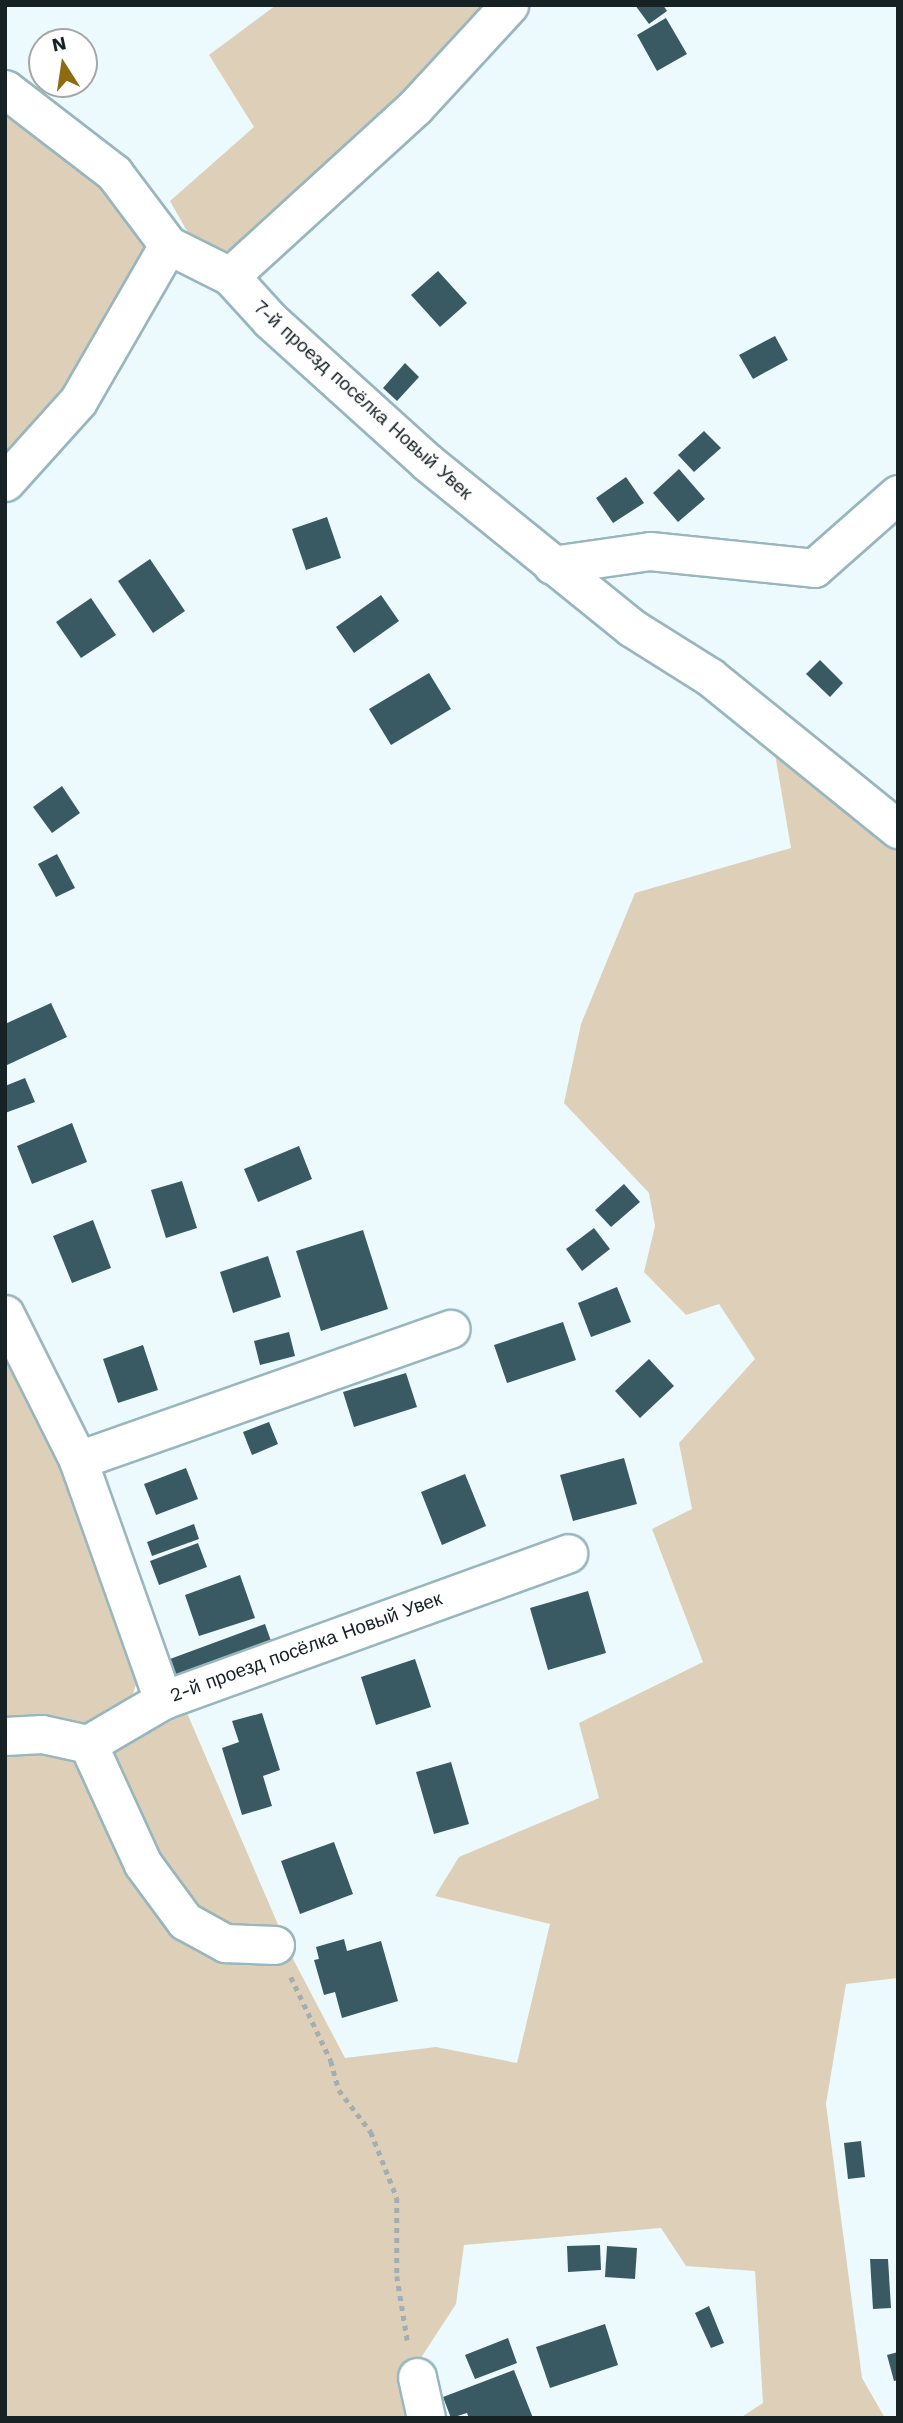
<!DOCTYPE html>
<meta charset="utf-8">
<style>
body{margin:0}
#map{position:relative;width:903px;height:2423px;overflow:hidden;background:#edfafd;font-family:"Work Sans",sans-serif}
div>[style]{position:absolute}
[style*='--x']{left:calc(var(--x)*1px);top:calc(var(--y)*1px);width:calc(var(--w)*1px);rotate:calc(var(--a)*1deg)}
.green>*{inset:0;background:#ded0b8}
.building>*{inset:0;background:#395a62}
.path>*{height:4.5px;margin-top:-2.25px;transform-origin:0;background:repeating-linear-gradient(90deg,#a2aeb1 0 5px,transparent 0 10px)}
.roads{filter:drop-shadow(2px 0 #98b6be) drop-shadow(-2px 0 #98b6be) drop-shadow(0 2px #98b6be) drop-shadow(0 -2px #98b6be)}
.minor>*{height:37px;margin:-18.5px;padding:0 18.5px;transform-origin:18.5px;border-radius:18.5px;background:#fff}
span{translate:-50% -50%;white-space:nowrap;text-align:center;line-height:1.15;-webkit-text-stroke:7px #fff;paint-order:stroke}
.street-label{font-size:19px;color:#172225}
.frame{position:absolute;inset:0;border:7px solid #172225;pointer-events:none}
.north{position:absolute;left:28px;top:28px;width:70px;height:70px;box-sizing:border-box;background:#fff;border:2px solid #a2a7a8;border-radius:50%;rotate:348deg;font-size:19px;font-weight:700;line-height:28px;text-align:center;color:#172225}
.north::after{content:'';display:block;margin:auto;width:24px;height:32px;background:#906a10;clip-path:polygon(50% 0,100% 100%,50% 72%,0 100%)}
</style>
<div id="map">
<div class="green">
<div style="clip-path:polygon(276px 5px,494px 5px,413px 102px,227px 259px,187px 231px,170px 201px,254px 127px,209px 55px)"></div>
<div style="clip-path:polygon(5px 102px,133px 213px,144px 244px,145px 268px,77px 375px,5px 462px)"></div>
<div style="clip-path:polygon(775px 754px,846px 764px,898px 804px,898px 1978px,846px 1984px,826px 2104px,862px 2378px,885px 2418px,740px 2418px,763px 2403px,755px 2271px,686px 2266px,661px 2228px,464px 2245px,456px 2304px,400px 2390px,405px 2418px,5px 2418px,5px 1749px,68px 1756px,116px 1749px,187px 1713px,292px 1957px,345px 2058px,436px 2047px,517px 2063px,550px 1924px,435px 1896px,459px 1857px,599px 1798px,579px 1723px,703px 1662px,652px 1529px,692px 1509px,679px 1443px,755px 1359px,719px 1304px,686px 1315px,644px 1272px,655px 1226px,649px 1193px,564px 1103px,581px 1024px,635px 893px,791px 848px)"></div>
<div style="clip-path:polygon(5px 1341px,63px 1464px,138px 1678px,131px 1700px,93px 1724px,5px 1723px)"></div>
</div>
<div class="building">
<div style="clip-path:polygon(635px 5px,663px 5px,667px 11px,649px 24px)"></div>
<div style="clip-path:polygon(666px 18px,687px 54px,657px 71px,637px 35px)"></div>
<div style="clip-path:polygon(438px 271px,467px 303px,440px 327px,411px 295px)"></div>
<div style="clip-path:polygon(775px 336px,788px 360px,753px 379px,739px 355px)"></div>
<div style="clip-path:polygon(405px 363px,419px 377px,397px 401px,383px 388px)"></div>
<div style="clip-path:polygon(704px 431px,721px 448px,694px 472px,678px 455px)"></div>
<div style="clip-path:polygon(679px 469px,705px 499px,678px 522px,653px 493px)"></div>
<div style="clip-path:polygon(626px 477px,644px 503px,613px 523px,596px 498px)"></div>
<div style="clip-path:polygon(327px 517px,341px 558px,306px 570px,292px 529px)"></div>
<div style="clip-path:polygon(150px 559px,185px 611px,153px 633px,118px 581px)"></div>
<div style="clip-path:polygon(381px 595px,399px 621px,354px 653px,336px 627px)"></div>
<div style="clip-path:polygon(91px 598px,116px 635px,81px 658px,56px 622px)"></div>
<div style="clip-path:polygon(820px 660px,843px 683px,830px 697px,806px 674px)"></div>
<div style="clip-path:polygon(429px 673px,451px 709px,391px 745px,369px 709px)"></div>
<div style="clip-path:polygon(62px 786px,80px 813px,52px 833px,33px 807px)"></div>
<div style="clip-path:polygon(57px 854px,75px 888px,56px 897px,38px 864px)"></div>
<div style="clip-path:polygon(51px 1003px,67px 1037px,5px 1066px,5px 1024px)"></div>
<div style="clip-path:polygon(25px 1078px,35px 1102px,5px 1113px,5px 1086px)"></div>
<div style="clip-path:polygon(72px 1123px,87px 1162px,32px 1184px,17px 1146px)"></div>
<div style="clip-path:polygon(299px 1146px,312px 1179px,258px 1202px,244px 1169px)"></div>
<div style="clip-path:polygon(182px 1181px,197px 1228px,166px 1238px,151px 1190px)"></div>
<div style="clip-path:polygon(624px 1184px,640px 1202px,611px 1227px,595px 1210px)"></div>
<div style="clip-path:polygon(93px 1220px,111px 1268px,72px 1283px,53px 1236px)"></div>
<div style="clip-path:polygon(594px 1228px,610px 1249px,582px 1271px,566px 1249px)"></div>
<div style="clip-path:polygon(363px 1230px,388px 1309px,321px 1331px,296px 1251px)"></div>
<div style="clip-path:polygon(268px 1256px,281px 1297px,233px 1313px,220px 1272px)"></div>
<div style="clip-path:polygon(617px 1287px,631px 1322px,591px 1337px,578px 1303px)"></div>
<div style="clip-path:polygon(563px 1322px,576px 1360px,507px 1383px,494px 1345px)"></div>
<div style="clip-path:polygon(289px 1332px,295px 1356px,260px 1365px,254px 1341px)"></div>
<div style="clip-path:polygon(143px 1345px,158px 1390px,118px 1403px,103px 1359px)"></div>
<div style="clip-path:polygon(649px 1359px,674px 1386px,640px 1418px,615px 1391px)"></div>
<div style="clip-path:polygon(406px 1373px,417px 1407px,354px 1427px,343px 1392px)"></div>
<div style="clip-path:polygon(269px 1422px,278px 1444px,252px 1455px,243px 1432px)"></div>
<div style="clip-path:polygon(624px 1458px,637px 1504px,573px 1521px,560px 1475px)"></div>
<div style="clip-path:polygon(186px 1468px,198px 1499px,156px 1515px,144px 1484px)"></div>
<div style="clip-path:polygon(465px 1474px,486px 1526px,442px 1545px,421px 1492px)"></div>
<div style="clip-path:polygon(194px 1524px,199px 1539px,152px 1556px,147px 1542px)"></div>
<div style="clip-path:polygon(198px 1543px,207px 1567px,159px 1585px,150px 1561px)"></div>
<div style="clip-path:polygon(240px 1575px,255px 1618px,199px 1636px,185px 1595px)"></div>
<div style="clip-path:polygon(588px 1591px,606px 1653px,548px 1670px,530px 1608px)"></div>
<div style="clip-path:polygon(265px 1624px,271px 1641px,176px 1675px,170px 1659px)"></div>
<div style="clip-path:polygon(415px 1659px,431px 1707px,376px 1725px,361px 1677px)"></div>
<div style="clip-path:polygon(262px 1713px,280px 1770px,263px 1776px,272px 1806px,242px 1815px,222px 1748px,239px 1742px,232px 1721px)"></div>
<div style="clip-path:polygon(451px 1762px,469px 1824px,434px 1834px,416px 1772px)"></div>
<div style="clip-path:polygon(334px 1842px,353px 1894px,300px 1914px,281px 1861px)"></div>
<div style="clip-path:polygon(344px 1939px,347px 1951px,381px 1941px,398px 2001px,342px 2018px,335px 1992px,324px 1995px,314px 1960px,319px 1959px,316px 1947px)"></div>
<div style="clip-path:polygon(861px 2141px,865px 2177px,848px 2179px,844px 2143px)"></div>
<div style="clip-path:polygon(600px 2245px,601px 2270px,568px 2272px,567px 2246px)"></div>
<div style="clip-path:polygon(607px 2246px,637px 2248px,635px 2279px,605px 2277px)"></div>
<div style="clip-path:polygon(870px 2259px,888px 2259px,891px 2308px,873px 2309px)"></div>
<div style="clip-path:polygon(709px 2306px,724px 2343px,711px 2348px,695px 2313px)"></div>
<div style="clip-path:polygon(605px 2324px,618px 2365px,550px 2388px,536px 2347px)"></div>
<div style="clip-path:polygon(508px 2338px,517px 2363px,475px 2379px,465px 2355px)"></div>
<div style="clip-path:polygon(898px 2352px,898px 2380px,894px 2381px,887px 2355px)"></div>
<div style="clip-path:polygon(514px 2370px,533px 2418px,469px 2418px,467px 2413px,451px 2418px,443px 2397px)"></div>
</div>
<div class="path">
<div style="--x:291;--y:1977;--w:93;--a:64.5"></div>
<div style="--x:331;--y:2061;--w:30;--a:75"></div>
<div style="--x:339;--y:2090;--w:53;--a:52.7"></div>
<div style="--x:371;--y:2132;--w:71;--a:68.5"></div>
<div style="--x:397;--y:2198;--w:78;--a:90"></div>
<div style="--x:397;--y:2276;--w:69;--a:80.8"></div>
</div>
<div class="roads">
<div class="minor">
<div style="--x:5;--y:89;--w:138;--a:37.6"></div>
<div style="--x:114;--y:173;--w:90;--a:53.1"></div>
<div style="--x:168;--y:245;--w:69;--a:26.6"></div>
<div style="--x:230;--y:276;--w:59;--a:47.7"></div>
<div style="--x:270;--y:320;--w:212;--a:42.1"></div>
<div style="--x:427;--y:462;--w:264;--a:39"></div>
<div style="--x:632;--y:628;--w:92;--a:32.1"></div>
<div style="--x:710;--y:677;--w:242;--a:39"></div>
<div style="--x:230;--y:276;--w:251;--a:-42.4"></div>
<div style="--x:415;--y:107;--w:139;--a:-47.3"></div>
<div style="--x:5;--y:482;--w:109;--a:-48"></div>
<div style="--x:78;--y:401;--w:180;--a:-60"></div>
<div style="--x:552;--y:565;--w:99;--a:-8.1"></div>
<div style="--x:650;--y:551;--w:165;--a:5.9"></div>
<div style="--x:814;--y:568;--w:112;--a:-41.4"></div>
<div style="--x:5;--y:1314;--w:163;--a:63.4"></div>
<div style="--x:78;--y:1460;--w:255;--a:70.5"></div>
<div style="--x:78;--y:1460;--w:395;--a:-19.4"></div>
<div style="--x:5;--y:1736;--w:37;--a:-3"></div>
<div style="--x:42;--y:1734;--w:47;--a:12.3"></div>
<div style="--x:88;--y:1744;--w:87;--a:-30.4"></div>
<div style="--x:163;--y:1700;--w:431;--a:-19.9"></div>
<div style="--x:88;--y:1744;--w:132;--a:65.4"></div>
<div style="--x:143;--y:1864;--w:71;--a:53.6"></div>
<div style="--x:185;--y:1921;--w:46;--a:28.8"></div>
<div style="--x:225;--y:1943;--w:50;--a:2.3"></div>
<div style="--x:417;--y:2377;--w:42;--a:77.6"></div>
</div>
</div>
<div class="street-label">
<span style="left:363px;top:400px;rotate:42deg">7-й проезд посёлка Новый Увек</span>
<span style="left:306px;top:1647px;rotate:-20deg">2-й проезд посёлка Новый Увек</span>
</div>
<div class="frame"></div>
<div class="north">N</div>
</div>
